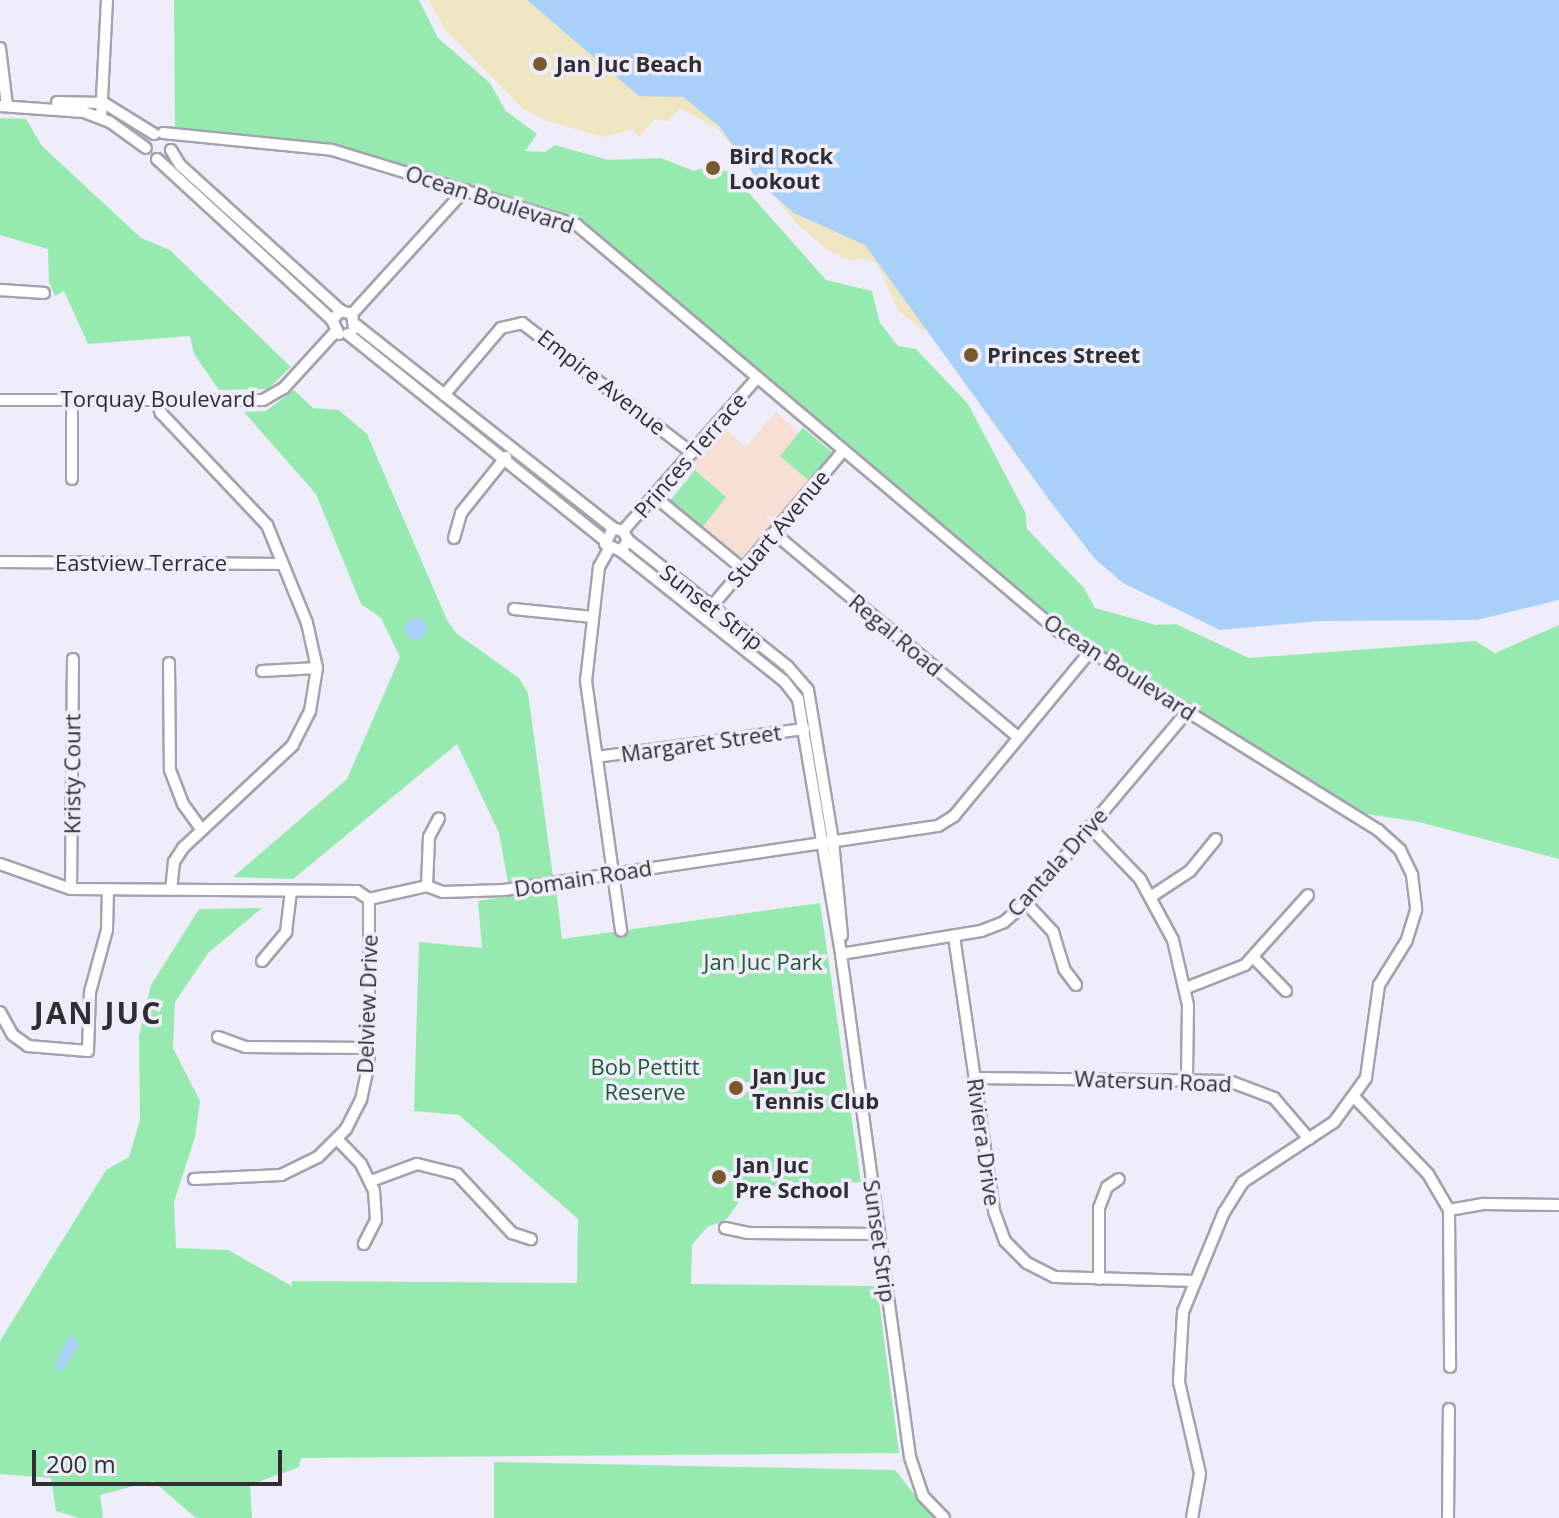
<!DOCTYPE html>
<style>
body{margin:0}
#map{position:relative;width:1559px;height:1518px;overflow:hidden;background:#efedfa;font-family:"Open Sans",sans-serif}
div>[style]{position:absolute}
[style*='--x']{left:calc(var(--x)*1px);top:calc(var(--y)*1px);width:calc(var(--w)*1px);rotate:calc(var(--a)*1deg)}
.commercial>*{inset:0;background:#f8dfd6}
.green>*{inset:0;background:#97eaaf}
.sand>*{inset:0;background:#efe5c0}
.water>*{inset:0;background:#a9d0f8}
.round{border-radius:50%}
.roads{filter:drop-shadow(2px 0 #a3a2ae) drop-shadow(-2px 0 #a3a2ae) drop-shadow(0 2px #a3a2ae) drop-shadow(0 -2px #a3a2ae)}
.minor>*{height:10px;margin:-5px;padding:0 5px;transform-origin:5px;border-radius:5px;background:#fff}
.dots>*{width:22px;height:22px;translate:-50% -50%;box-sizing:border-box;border:4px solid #efedfa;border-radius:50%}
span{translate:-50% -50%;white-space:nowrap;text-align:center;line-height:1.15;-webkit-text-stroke:7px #efedfa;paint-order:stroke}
.poi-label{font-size:22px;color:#2f2e33;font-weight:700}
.left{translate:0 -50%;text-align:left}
.street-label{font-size:22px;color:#2f2e33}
.park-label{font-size:22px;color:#1d5a34}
.district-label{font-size:30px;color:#2f2e33;font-weight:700;letter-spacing:2px}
.scale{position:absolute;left:32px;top:1450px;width:250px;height:36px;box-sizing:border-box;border:4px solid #2f2e33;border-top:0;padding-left:10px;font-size:24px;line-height:28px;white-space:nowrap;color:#2f2e33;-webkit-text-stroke:6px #efedfa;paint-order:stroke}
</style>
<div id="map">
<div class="commercial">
<div style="clip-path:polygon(776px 412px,801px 434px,784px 456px,813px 482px,743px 565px,696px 526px,719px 499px,684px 470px,721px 425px,746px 447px)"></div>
</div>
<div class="green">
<div style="clip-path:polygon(174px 0,419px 0,438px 38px,490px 83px,506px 111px,537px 134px,525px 151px,545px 152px,555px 145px,608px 160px,661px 158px,694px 171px,713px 165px,732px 174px,826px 280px,872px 291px,880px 323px,898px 346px,916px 349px,968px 404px,1025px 512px,1027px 529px,1084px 588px,1095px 608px,1156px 625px,1176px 624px,1249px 658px,1475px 641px,1495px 653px,1559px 625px,1559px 859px,1419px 822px,1347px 811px,1074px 642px,590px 234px,352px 154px,175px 133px)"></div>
<div style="clip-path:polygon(0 118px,26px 119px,42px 146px,141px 238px,170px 250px,291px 367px,268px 389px,219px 390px,194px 354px,190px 336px,88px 344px,64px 291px,55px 296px,49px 282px,48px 249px,0 235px)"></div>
<div style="clip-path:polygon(294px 390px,313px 408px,339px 410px,367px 434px,447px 620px,456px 633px,519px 678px,528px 693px,553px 877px,508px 883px,499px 833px,457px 744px,293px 879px,233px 877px,347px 779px,400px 657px,381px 618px,361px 604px,316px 494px,244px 412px,266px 411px)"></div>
<div style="clip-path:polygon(803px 428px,833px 453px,809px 481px,780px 456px)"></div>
<div style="clip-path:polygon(695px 470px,726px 497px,701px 529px,669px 502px)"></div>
<div style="clip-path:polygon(556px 889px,562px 939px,820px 903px,861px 1182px,749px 1188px,726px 1220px,707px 1227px,692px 1245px,691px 1284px,877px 1286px,899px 1453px,301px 1458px,299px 1467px,250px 1485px,252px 1518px,196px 1518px,153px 1481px,100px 1495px,103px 1518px,79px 1518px,56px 1511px,51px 1478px,0 1474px,0 1341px,106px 1170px,129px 1157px,140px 1120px,139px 1036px,151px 985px,199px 909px,262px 908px,208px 953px,175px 1002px,173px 1048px,200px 1101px,195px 1137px,174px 1202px,176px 1248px,228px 1250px,292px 1286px,292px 1281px,577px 1283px,578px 1219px,459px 1115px,414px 1111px,419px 942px,482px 948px,478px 901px)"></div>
<div style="clip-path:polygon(494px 1462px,895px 1470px,933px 1518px,494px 1518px)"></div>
</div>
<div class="sand">
<div style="clip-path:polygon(429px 0,527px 0,639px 96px,769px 81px,939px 334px,921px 329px,898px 310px,877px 264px,864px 258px,851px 261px,829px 251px,798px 225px,719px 130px,680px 108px,669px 121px,655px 119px,639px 137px,633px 129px,604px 137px,547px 121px,523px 109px,444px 28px)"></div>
</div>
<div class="water">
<div style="clip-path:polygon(527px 0,1559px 0,1559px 600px,1477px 620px,1319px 621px,1220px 630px,1123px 583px,1095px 559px,1050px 501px,865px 245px,794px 213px,761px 184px,719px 126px,683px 97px,639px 96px)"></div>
<div class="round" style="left:405px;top:618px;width:22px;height:22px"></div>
<div style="clip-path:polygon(70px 1334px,79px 1345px,60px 1373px,55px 1366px)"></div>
</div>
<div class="roads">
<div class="minor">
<div style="--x:0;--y:48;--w:58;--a:83.1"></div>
<div style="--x:57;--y:102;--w:47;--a:1.2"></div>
<div style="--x:104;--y:103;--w:59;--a:31.8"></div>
<div style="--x:0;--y:106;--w:84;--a:4.1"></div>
<div style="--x:84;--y:112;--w:28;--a:21"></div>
<div style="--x:110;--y:122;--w:44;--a:35.8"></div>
<div style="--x:101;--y:118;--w:118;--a:-87.1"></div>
<div style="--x:163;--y:133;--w:170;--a:5.7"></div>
<div style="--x:332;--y:150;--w:256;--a:17"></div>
<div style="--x:577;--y:225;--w:629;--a:40.17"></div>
<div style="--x:1058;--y:631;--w:377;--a:31.9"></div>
<div style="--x:1378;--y:830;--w:30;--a:42"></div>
<div style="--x:1400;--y:850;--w:28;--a:64"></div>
<div style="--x:1412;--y:875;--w:35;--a:83"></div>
<div style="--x:1416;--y:910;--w:31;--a:107"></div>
<div style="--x:1407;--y:940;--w:53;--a:121.9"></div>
<div style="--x:1379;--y:985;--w:94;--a:98"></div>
<div style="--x:1366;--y:1078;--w:54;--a:126"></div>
<div style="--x:1334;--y:1122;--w:109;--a:146.6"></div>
<div style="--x:1243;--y:1182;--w:36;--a:122"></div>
<div style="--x:1224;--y:1212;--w:108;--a:112.3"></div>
<div style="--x:1183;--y:1312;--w:70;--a:93.3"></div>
<div style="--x:1179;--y:1382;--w:94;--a:77.1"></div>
<div style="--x:1200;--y:1474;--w:45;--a:100.3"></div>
<div style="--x:171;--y:150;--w:17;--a:59"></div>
<div style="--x:180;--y:165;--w:217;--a:42.2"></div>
<div style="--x:341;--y:311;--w:11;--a:15"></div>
<div style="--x:352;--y:314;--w:15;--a:82"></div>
<div style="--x:157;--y:159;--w:238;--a:42.6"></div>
<div style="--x:0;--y:290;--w:44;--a:3.9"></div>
<div style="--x:352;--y:314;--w:168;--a:-47.7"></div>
<div style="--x:356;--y:325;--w:328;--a:38.3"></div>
<div style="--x:613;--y:528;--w:10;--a:17"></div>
<div style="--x:623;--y:531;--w:10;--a:61"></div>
<div style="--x:628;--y:540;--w:13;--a:122"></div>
<div style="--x:621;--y:551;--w:17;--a:-156"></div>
<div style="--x:605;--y:544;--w:18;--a:-63"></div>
<div style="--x:339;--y:334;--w:16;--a:-117"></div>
<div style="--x:332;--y:320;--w:13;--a:-45"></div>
<div style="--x:348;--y:334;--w:329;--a:38.8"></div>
<div style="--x:444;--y:395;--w:88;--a:-49.6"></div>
<div style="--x:501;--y:328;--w:22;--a:-13"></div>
<div style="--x:522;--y:323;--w:214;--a:37.4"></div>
<div style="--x:0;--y:400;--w:263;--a:0"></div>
<div style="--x:263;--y:400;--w:24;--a:-30"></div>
<div style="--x:284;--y:388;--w:77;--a:-47.6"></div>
<div style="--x:157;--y:401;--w:13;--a:72"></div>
<div style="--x:161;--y:413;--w:154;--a:46.6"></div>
<div style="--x:267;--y:525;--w:106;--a:67.8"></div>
<div style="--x:307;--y:623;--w:46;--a:77.5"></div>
<div style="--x:317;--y:668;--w:44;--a:99.2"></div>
<div style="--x:310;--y:711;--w:38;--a:117"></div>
<div style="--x:293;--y:745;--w:151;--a:136.9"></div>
<div style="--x:183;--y:848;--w:17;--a:123"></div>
<div style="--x:174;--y:862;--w:28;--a:96"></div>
<div style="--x:72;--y:479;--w:79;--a:-90"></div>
<div style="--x:654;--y:496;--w:115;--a:39.4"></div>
<div style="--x:623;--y:531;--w:203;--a:-48.8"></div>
<div style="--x:774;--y:533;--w:319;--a:39.9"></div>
<div style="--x:454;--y:538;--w:26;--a:-74"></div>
<div style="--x:461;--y:513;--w:72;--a:-51.2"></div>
<div style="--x:628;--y:540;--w:204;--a:38.4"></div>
<div style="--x:788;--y:667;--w:30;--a:49"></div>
<div style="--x:808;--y:690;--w:153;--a:80.6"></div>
<div style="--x:833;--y:841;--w:95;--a:84.6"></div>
<div style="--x:609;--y:549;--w:21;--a:119"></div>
<div style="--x:599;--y:567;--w:115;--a:96.5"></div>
<div style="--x:586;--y:681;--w:252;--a:82"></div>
<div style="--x:621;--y:551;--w:208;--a:38.6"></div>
<div style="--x:784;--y:681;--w:23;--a:52"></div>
<div style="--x:798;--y:699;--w:259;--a:80.4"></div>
<div style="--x:841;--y:954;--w:508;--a:82.19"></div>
<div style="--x:910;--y:1457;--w:41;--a:71.6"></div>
<div style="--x:923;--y:1496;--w:30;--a:46"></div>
<div style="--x:0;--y:562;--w:282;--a:0.4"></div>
<div style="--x:712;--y:606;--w:204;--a:-49.8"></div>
<div style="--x:514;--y:609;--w:79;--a:5.8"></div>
<div style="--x:169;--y:663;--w:107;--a:89.5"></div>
<div style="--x:170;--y:770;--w:36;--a:69"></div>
<div style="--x:183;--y:804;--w:32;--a:54"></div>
<div style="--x:262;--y:671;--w:55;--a:-3.1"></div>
<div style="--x:597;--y:757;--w:209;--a:-7.7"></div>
<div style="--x:1090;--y:827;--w:72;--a:46.1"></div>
<div style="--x:1140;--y:879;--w:69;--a:61.6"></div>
<div style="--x:1173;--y:940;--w:67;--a:77"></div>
<div style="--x:1188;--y:1005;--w:75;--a:90.8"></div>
<div style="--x:0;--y:864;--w:75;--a:19.4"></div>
<div style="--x:71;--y:889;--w:286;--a:0.4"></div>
<div style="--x:357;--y:891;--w:14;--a:34"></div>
<div style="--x:369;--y:899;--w:59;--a:-12.6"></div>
<div style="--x:427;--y:886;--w:17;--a:21"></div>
<div style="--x:443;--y:892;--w:61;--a:-1.9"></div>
<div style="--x:504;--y:890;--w:439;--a:-8.4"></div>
<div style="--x:938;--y:826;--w:19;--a:-32"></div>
<div style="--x:954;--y:816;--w:217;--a:-50.4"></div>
<div style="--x:427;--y:886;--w:49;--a:-87.7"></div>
<div style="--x:429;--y:837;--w:21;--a:-62"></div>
<div style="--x:71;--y:889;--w:230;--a:-89.5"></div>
<div style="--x:1152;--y:896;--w:45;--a:-33.3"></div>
<div style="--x:1190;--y:871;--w:41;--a:-50.9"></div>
<div style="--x:1026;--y:903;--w:40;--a:47"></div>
<div style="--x:1053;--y:932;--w:39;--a:73"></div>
<div style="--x:1064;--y:969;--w:20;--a:53"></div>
<div style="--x:954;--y:936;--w:278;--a:81.7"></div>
<div style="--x:994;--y:1211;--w:32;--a:70"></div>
<div style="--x:1005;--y:1241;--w:31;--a:45"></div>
<div style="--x:1027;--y:1263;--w:31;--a:27"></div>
<div style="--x:1055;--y:1277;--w:140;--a:1.6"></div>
<div style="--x:841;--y:954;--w:142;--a:-9.3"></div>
<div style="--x:981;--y:931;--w:25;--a:-21"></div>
<div style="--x:1004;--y:922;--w:29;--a:-41"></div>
<div style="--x:1026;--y:903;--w:250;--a:-49.9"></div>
<div style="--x:1254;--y:958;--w:46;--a:45.9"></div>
<div style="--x:262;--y:961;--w:38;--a:-50"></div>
<div style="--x:286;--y:932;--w:41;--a:-83"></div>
<div style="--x:1186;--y:988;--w:63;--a:-21.3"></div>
<div style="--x:1245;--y:965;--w:94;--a:-48"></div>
<div style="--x:0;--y:1012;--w:26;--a:61"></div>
<div style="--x:13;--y:1035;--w:19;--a:36"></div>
<div style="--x:28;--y:1046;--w:60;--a:4.8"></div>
<div style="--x:88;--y:1051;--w:59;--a:-88.1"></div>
<div style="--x:90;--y:992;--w:64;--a:-74.7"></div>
<div style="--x:107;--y:930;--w:40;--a:-88.6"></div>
<div style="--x:218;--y:1037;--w:29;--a:20"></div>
<div style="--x:245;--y:1047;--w:124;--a:0.5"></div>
<div style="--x:975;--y:1078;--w:254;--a:0.7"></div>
<div style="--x:1229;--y:1081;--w:48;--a:20.7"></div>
<div style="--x:1274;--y:1098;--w:54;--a:49.5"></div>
<div style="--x:1356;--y:1099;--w:104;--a:46.2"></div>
<div style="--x:1428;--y:1174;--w:42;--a:59.7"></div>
<div style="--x:1449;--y:1210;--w:36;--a:-10"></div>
<div style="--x:1484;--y:1204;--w:75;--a:0.8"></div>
<div style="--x:338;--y:1140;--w:33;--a:46"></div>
<div style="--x:361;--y:1164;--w:30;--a:64"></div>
<div style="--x:374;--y:1191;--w:29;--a:86"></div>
<div style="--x:376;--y:1220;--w:27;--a:117"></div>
<div style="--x:194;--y:1179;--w:87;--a:-2.6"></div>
<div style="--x:281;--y:1175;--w:41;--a:-25.9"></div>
<div style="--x:318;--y:1157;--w:40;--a:-45"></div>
<div style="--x:346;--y:1129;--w:33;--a:-63"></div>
<div style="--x:361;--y:1100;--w:39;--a:-78"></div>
<div style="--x:369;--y:1062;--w:163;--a:-90"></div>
<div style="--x:371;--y:1181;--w:49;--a:-20.3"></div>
<div style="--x:417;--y:1164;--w:41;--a:14"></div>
<div style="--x:457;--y:1174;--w:81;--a:47"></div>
<div style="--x:512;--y:1233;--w:20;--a:18"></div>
<div style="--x:1449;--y:1210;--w:157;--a:89.6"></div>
<div style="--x:725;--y:1228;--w:24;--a:12"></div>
<div style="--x:748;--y:1233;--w:131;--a:0.4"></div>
<div style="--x:1099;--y:1279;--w:71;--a:-90"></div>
<div style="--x:1099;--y:1208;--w:22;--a:-69"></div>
<div style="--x:1107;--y:1187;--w:14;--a:-34"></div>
<div style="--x:1448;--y:1518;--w:109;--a:-89.5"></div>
</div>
</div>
<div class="dots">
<div style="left:540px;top:64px;background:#7a5930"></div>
<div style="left:713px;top:168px;background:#7a5930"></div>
<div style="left:971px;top:355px;background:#7a5930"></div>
<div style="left:736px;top:1088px;background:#7a5930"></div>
<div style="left:719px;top:1177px;background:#7a5930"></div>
</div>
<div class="poi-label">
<span class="left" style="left:556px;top:64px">Jan Juc Beach</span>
<span class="left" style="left:729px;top:168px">Bird Rock<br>Lookout</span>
<span class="left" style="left:987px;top:355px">Princes Street</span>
<span class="left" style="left:752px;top:1088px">Jan Juc<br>Tennis Club</span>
<span class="left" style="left:735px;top:1177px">Jan Juc<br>Pre School</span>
</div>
<div class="street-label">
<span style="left:490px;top:199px;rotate:18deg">Ocean Boulevard</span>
<span style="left:602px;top:382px;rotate:38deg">Empire Avenue</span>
<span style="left:158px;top:399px">Torquay Boulevard</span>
<span style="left:690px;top:455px;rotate:-49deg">Princes Terrace</span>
<span style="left:778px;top:528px;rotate:-50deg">Stuart Avenue</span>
<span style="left:141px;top:563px">Eastview Terrace</span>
<span style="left:712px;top:607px;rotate:38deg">Sunset Strip</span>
<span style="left:896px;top:635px;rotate:40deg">Regal Road</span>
<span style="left:1120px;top:667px;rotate:33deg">Ocean Boulevard</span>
<span style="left:701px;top:743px;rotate:-8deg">Margaret Street</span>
<span style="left:72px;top:774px;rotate:-90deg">Kristy Court</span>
<span style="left:1057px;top:862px;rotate:-48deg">Cantala Drive</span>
<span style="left:583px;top:878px;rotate:-9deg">Domain Road</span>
<span style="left:367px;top:1004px;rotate:-88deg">Delview Drive</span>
<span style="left:1153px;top:1081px;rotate:2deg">Watersun Road</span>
<span style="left:984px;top:1142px;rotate:82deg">Riviera Drive</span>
<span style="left:880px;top:1241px;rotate:82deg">Sunset Strip</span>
</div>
<div class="park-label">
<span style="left:763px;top:962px">Jan Juc Park</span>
<span style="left:645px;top:1079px">Bob Pettitt<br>Reserve</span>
</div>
<div class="district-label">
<span style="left:98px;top:1013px">JAN JUC</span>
</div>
<div class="scale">200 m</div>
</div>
